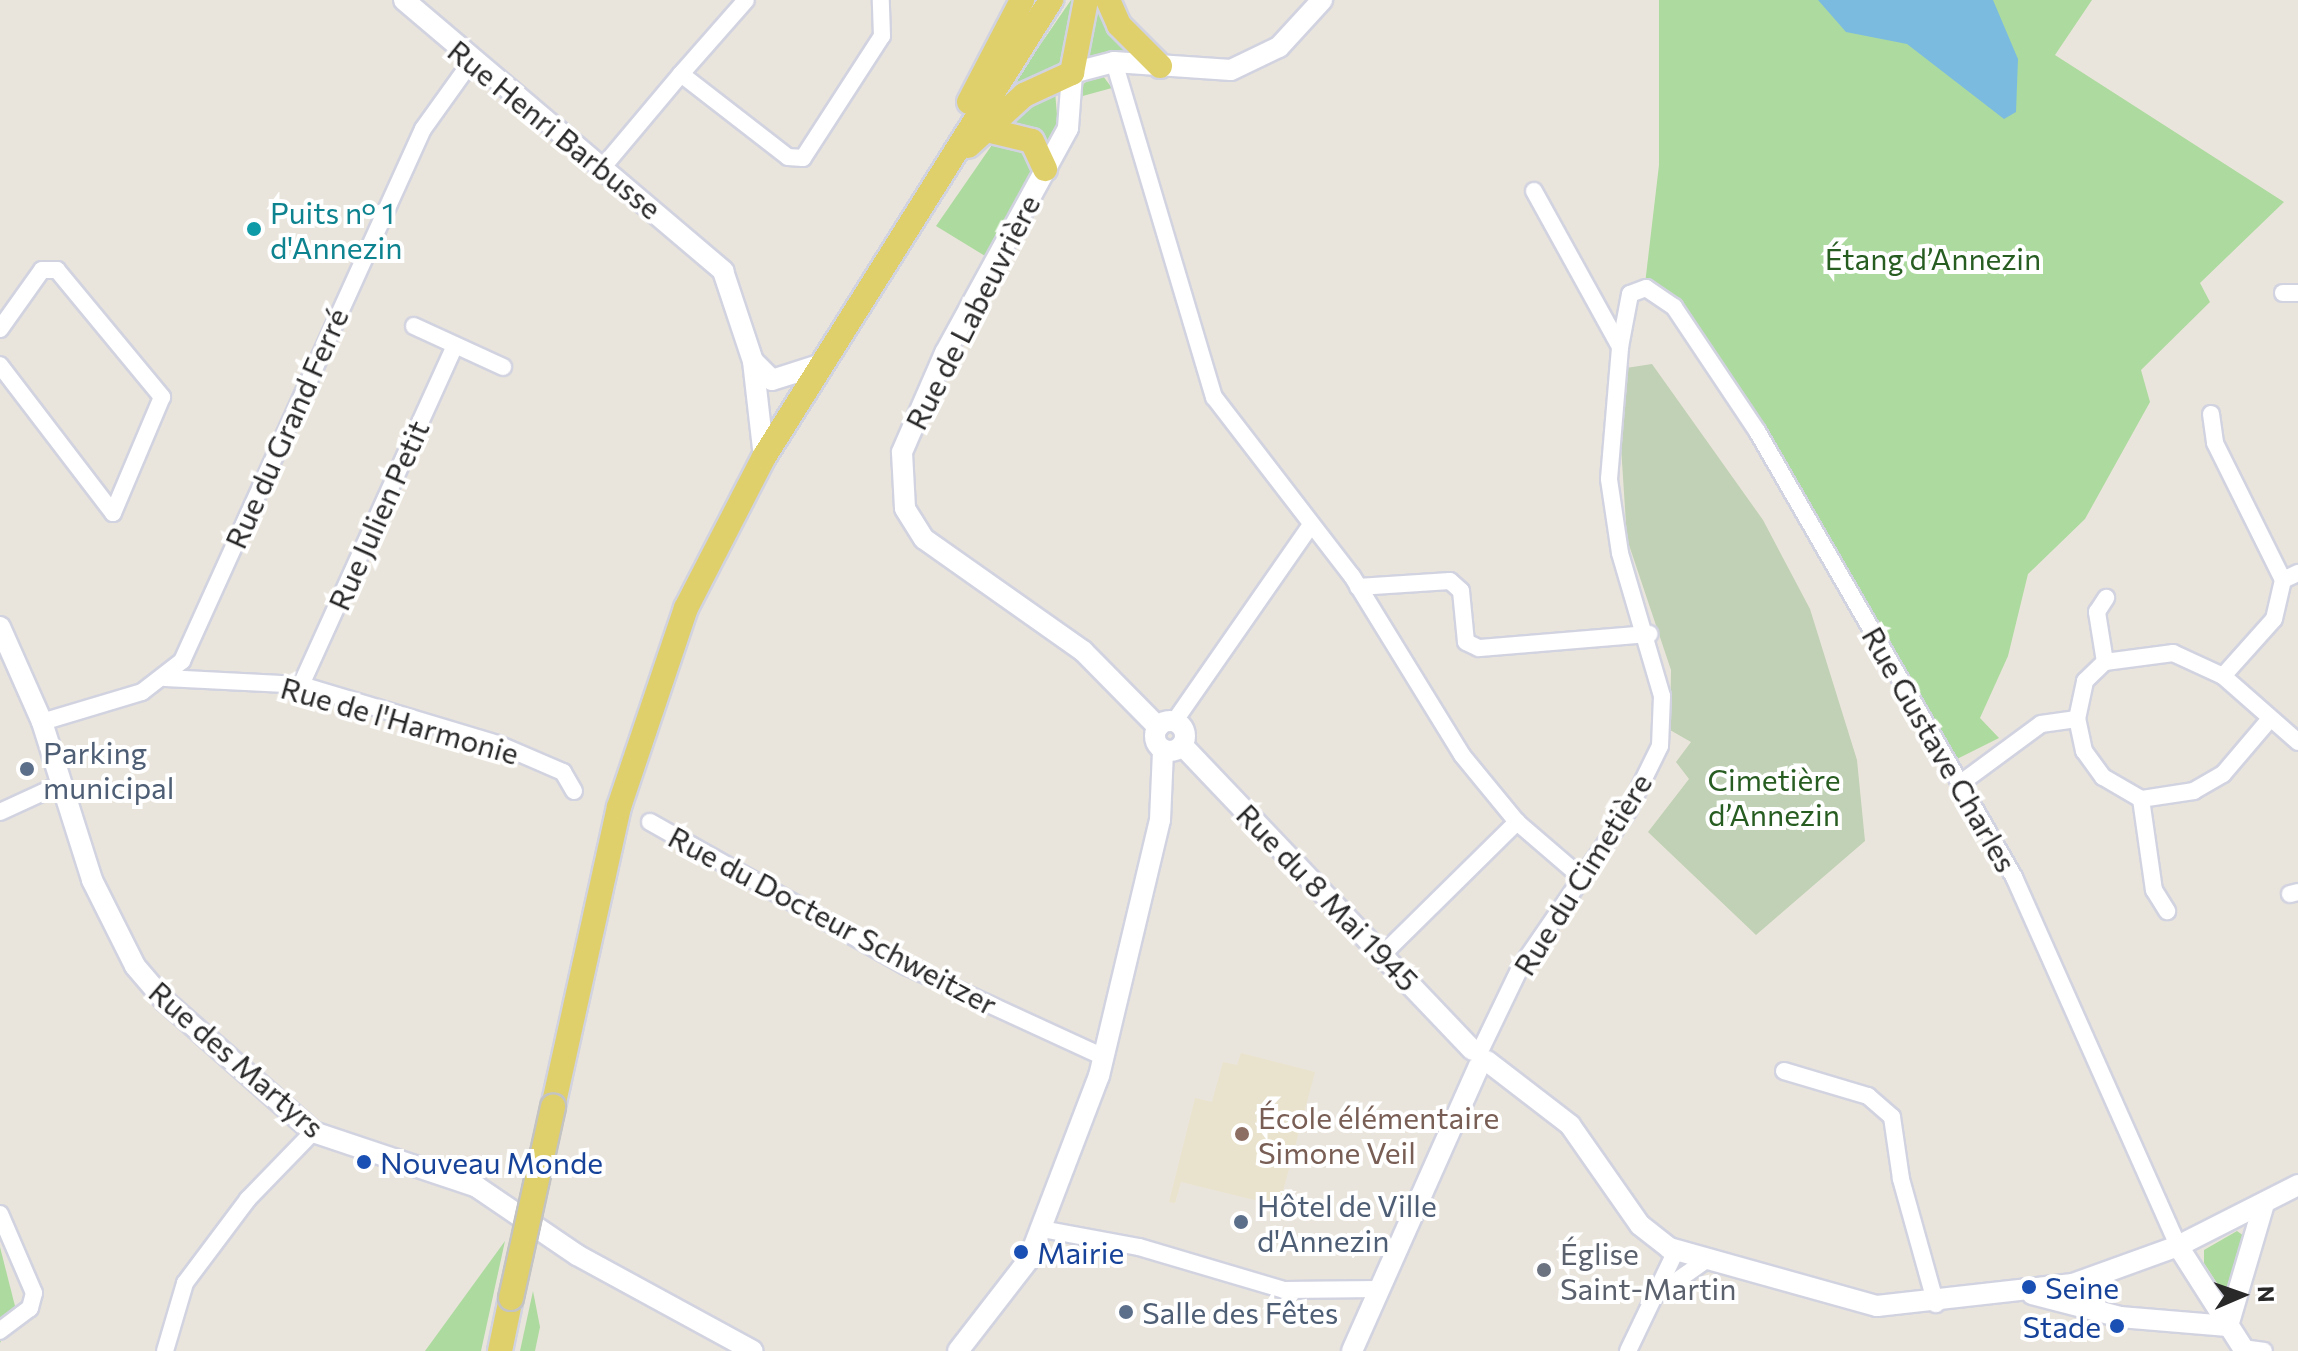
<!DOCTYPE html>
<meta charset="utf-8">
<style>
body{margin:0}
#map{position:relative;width:2298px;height:1351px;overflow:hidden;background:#eae5dc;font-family:Commissioner,sans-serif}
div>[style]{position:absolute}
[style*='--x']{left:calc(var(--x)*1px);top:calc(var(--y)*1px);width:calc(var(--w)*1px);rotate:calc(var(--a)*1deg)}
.education>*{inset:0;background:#e9e3cd}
.green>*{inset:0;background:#adda9f}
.cemetery>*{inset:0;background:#c0d1b5}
.water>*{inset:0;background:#7bbbe0}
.roads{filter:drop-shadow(2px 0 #d2d3e0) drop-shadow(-2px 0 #d2d3e0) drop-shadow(0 2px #d2d3e0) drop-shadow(0 -2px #d2d3e0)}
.minor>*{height:16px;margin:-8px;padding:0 8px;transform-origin:8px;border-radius:8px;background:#fff}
.tertiary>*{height:20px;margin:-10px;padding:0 10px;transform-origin:10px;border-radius:10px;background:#fff}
.tertiary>.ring{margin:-10px;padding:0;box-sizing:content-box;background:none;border:20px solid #fff;border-radius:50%}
.primary>*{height:24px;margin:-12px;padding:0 12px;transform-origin:12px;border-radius:12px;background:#e0d06b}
.bridges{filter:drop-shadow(2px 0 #c3c3c3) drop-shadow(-2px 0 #c3c3c3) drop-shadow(0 2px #c3c3c3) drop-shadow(0 -2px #c3c3c3)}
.primary-bridge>*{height:24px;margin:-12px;padding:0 12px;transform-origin:12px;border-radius:12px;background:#e0d06b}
.dots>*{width:22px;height:22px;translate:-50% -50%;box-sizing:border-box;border:4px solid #fff;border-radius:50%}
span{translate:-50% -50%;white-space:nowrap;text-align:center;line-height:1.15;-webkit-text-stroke:8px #fff;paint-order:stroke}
.street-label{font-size:30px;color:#292929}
.culture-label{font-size:30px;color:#0d838f}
.left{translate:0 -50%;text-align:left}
.park-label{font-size:30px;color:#285d22}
.service-label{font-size:30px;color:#4e5e75}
.education-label{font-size:30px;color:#785e54}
.transit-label{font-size:30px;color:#164399}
.right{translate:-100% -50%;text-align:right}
.worship-label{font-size:30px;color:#5b616d}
.north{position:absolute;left:2202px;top:1255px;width:80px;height:80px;-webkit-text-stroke:6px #fff;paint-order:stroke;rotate:88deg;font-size:22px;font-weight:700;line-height:32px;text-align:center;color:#292929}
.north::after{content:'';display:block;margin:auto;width:28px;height:36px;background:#292929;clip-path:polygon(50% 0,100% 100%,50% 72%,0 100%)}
</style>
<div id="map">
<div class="education">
<div style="clip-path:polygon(1241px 1053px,1315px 1072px,1279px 1206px,1181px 1182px,1175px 1203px,1169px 1202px,1195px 1098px,1212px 1102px,1223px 1062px,1237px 1065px)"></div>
</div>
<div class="green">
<div style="clip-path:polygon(1071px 0,1080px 0,1066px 68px,1023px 89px,1016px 80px)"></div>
<div style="clip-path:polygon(1101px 0,1139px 54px,1076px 57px,1088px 7px)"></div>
<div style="clip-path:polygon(1659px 0,2092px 0,2055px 55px,2284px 202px,2200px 283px,2210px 302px,2141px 370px,2150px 402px,2085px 519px,2028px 574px,2008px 656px,1980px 718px,1999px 738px,1949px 763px,1739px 392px,1645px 284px,1659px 165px)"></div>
<div style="clip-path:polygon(1100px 72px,1112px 88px,1079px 97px,1082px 85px)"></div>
<div style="clip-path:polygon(1055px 91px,1058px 128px,1044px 156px,1002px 123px,1023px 100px)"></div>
<div style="clip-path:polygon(1012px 136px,1034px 160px,1031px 181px,990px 259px,936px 226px,994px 142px)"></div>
<div style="clip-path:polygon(2237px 1231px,2248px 1239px,2237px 1291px,2224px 1294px,2204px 1263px,2204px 1250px)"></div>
<div style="clip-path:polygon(505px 1241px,481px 1351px,425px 1351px)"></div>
<div style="clip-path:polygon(0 1247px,16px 1310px,0 1343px)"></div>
<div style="clip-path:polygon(533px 1291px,540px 1327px,535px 1351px,520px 1351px)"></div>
</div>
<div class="cemetery">
<div style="clip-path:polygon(1652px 364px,1763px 520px,1810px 609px,1857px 760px,1865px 841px,1756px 935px,1648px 832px,1689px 779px,1676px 762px,1691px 742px,1670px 730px,1671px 670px,1627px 539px,1620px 431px,1626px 368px)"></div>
</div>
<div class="water">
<div style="clip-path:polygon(1818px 0,1993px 0,2018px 59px,2016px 112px,2004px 119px,1907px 44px,1846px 32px)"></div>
</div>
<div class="roads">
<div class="minor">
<div style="--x:1114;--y:62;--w:350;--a:73.4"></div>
<div style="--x:1214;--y:397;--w:226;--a:52.4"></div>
<div style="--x:1352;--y:576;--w:210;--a:58.4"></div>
<div style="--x:1462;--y:755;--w:87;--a:50.6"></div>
<div style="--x:1517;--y:822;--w:84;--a:40.7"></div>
<div style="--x:681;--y:74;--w:98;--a:-48.7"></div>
<div style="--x:602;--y:168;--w:123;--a:-50"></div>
<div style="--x:681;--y:74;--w:135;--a:37.8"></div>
<div style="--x:788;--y:157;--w:15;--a:4"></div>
<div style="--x:803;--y:158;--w:145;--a:-57.1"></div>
<div style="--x:882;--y:36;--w:36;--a:-92"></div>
<div style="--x:1534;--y:191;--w:178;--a:61.1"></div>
<div style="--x:2283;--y:293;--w:15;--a:0"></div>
<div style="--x:414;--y:326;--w:98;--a:24.7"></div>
<div style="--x:0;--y:329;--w:72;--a:-54.6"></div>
<div style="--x:42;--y:270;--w:15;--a:0"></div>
<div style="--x:57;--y:270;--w:165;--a:50.4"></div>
<div style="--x:162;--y:397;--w:126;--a:112.9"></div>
<div style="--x:113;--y:513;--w:186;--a:-127.4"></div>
<div style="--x:2211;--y:414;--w:29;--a:82"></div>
<div style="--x:2215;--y:443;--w:153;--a:63.6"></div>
<div style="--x:1358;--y:587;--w:92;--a:-3.7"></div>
<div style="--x:1450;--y:581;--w:15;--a:42"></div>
<div style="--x:1461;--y:591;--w:51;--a:84.4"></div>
<div style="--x:1466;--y:642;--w:14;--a:25"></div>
<div style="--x:1479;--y:648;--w:171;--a:-4.7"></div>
<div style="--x:2105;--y:662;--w:51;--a:-99.1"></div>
<div style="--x:2097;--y:612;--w:17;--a:-57"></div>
<div style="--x:2223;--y:676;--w:76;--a:-48.2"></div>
<div style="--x:2274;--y:619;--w:40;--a:-77"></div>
<div style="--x:2283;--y:580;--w:17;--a:-25"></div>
<div style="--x:165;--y:678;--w:136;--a:2.9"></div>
<div style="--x:301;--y:685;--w:206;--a:16.7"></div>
<div style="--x:498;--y:744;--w:71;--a:23.3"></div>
<div style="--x:563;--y:772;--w:22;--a:60"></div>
<div style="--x:301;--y:685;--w:373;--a:-65.6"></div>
<div style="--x:2269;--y:720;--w:71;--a:130.4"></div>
<div style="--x:2223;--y:774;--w:34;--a:150"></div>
<div style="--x:2194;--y:791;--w:54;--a:171.4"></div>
<div style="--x:2141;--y:799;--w:44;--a:-149.9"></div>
<div style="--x:2103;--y:777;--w:32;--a:-126"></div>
<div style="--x:2084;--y:751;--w:33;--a:-102"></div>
<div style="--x:2077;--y:719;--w:39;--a:-78"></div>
<div style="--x:2085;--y:681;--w:28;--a:-44"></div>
<div style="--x:2105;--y:662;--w:69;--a:-7.5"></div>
<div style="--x:2173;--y:653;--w:55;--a:24.7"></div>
<div style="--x:2223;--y:676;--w:100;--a:41.3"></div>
<div style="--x:42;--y:722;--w:104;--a:-16.7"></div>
<div style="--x:142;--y:692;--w:51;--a:-37.8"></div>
<div style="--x:182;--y:661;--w:584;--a:-65.63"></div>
<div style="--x:423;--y:129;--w:82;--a:-54.4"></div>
<div style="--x:1174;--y:722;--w:240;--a:-55.2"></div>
<div style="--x:1961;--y:783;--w:99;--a:-36.4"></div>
<div style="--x:2041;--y:724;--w:36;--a:-8"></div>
<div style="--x:2141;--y:799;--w:92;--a:81.9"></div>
<div style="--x:2154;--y:890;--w:25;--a:58"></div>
<div style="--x:0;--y:812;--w:67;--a:-24.7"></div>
<div style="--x:650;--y:822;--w:294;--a:29.4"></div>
<div style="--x:906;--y:966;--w:218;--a:24.7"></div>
<div style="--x:2290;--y:894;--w:8;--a:-14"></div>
<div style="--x:1382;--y:955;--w:190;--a:-44.6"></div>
<div style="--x:1482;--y:1047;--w:88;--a:-64.3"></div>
<div style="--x:1520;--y:968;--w:191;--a:-55.5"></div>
<div style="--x:1628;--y:811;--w:72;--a:-63.8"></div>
<div style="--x:1660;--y:746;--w:50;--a:-87.7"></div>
<div style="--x:1662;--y:696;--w:149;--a:-106.4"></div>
<div style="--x:1620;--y:553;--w:75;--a:-98.5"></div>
<div style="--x:1609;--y:479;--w:132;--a:-85.2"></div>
<div style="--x:1620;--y:347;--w:54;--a:-79.3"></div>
<div style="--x:1630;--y:294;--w:17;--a:-21"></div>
<div style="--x:1646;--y:288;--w:34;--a:34"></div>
<div style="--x:1674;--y:307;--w:149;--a:56.2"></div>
<div style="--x:1757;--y:431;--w:515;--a:60.05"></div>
<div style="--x:2014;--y:877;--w:404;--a:66"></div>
<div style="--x:1784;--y:1071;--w:88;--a:16.6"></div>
<div style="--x:1868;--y:1096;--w:32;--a:41"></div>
<div style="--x:1892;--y:1117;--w:63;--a:81.7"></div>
<div style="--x:1901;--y:1179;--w:130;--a:74.4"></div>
<div style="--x:0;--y:1214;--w:86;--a:66.7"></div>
<div style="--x:34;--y:1293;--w:16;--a:105"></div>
<div style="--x:30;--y:1308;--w:38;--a:143"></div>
<div style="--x:1042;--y:1229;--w:99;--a:10.5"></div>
<div style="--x:1139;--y:1247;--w:151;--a:16.5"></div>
<div style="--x:1284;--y:1290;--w:94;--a:-0.6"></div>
<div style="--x:1658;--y:1294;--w:59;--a:-35.3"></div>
<div style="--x:2243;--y:1348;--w:21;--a:8"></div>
<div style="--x:165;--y:1351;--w:71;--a:-73.6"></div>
<div style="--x:185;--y:1283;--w:105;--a:-53.1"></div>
<div style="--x:248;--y:1199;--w:93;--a:-45.9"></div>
<div style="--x:1628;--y:1351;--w:111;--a:-64.4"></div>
</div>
<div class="tertiary">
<div style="--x:404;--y:0;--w:419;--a:40.3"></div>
<div style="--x:723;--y:271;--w:95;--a:71.6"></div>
<div style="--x:753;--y:361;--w:97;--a:83.5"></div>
<div style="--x:754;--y:362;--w:25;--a:45"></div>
<div style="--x:772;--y:380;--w:49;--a:-17.7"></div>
<div style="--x:0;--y:627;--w:104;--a:66.1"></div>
<div style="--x:42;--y:722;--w:166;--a:72.4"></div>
<div style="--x:92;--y:880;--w:96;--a:63.4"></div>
<div style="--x:135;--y:966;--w:46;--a:49.4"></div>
<div style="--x:165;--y:1001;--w:198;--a:41.5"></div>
<div style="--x:313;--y:1132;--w:173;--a:18.5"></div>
<div style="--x:477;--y:1187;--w:121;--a:34.2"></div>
<div style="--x:577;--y:1255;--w:200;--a:28.6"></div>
<div class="ring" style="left:1155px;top:721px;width:10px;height:10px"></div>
<div style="--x:1158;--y:727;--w:107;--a:-134.6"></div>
<div style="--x:1083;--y:651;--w:194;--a:-144.8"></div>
<div style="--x:924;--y:539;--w:36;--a:-122"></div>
<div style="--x:905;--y:508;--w:56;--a:-93.1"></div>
<div style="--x:902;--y:452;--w:108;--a:-66.5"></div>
<div style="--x:945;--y:353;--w:256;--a:-61.3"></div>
<div style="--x:1068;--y:128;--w:55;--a:-85.8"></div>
<div style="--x:1072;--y:73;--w:43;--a:-14.7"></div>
<div style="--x:1114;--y:62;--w:117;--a:3.9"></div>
<div style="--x:1231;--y:70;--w:53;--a:-25.6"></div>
<div style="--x:1279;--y:47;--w:64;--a:-47.5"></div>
<div style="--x:1182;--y:745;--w:421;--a:46.4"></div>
<div style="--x:1487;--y:1061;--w:105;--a:37.6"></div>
<div style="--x:1570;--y:1125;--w:122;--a:55"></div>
<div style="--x:1640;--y:1225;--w:37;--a:38"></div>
<div style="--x:1669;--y:1248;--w:216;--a:15.6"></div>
<div style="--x:1877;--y:1306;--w:197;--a:-6.4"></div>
<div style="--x:2073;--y:1284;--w:112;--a:-19.9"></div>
<div style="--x:2178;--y:1246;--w:135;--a:-26.9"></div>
<div style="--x:2178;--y:1246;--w:125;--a:57.5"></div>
<div style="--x:2032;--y:1294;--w:91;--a:14.6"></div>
<div style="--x:2120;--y:1317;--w:108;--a:4.8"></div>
<div style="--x:2228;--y:1326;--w:127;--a:-73.6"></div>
<div style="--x:958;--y:1351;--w:116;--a:-52.3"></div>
<div style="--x:1029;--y:1259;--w:196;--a:-69.1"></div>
<div style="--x:1099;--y:1076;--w:263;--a:-76.6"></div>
<div style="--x:1160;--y:820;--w:70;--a:-87.5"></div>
<div style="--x:1352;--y:1351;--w:312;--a:-66"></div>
</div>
<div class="primary">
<div style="--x:1108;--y:0;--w:27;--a:66"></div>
<div style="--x:1119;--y:25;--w:58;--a:45"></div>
<div style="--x:969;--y:102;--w:115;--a:-62.5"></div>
<div style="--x:987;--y:130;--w:46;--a:13.7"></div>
<div style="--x:1032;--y:141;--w:31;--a:65"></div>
<div style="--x:968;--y:146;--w:76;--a:-42.3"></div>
<div style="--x:1024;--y:95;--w:53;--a:-24.6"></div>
<div style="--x:1072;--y:73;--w:74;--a:-79.1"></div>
<div style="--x:553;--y:1107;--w:307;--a:-77.6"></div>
<div style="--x:619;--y:807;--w:210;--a:-71.4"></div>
<div style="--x:686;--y:608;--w:170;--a:-62.7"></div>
<div style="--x:764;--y:457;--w:540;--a:-57.87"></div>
<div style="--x:500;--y:1351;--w:54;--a:-78.3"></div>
</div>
</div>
<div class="bridges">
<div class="primary-bridge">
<div style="--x:511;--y:1298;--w:196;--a:-77.6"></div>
</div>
</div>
<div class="dots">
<div style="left:254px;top:229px;background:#0f9aa8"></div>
<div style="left:27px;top:769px;background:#5c6f8a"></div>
<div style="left:1242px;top:1134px;background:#8d6e63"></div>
<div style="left:364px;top:1162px;background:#1a4fb4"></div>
<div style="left:1241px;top:1222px;background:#5c6f8a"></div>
<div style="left:1021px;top:1252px;background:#1a4fb4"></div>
<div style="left:1544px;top:1270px;background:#6b7280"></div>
<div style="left:2029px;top:1287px;background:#1a4fb4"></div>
<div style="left:1126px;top:1312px;background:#5c6f8a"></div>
<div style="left:2117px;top:1326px;background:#1a4fb4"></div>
</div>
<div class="street-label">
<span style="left:555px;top:129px;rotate:39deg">Rue Henri Barbusse</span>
<span style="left:972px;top:312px;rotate:-63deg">Rue de Labeuvrière</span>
<span style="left:286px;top:428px;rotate:-66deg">Rue du Grand Ferré</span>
<span style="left:378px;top:515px;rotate:-66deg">Rue Julien Petit</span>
<span style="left:400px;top:720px;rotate:16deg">Rue de l'Harmonie</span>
<span style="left:1940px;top:749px;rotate:60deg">Rue Gustave Charles</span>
<span style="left:1582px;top:874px;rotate:-58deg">Rue du Cimetière</span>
<span style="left:1328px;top:897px;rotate:46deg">Rue du 8 Mai 1945</span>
<span style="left:833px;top:920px;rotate:28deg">Rue du Docteur Schweitzer</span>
<span style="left:237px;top:1059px;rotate:41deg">Rue des Martyrs</span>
</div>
<div class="culture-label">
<span class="left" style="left:270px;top:229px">Puits n° 1<br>d'Annezin</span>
</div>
<div class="park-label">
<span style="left:1933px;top:258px">Étang d’Annezin</span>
<span style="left:1774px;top:796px">Cimetière<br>d’Annezin</span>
</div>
<div class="service-label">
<span class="left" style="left:43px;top:769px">Parking<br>municipal</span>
<span class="left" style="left:1257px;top:1222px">Hôtel de Ville<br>d'Annezin</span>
<span class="left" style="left:1142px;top:1312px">Salle des Fêtes</span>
</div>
<div class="education-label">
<span class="left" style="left:1258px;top:1134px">École élémentaire<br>Simone Veil</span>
</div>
<div class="transit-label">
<span class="left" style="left:380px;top:1162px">Nouveau Monde</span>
<span class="left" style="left:1037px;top:1252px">Mairie</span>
<span class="left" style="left:2045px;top:1287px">Seine</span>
<span class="right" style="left:2101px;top:1326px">Stade</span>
</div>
<div class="worship-label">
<span class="left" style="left:1560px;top:1270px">Église<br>Saint-Martin</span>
</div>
<div class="north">N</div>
</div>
